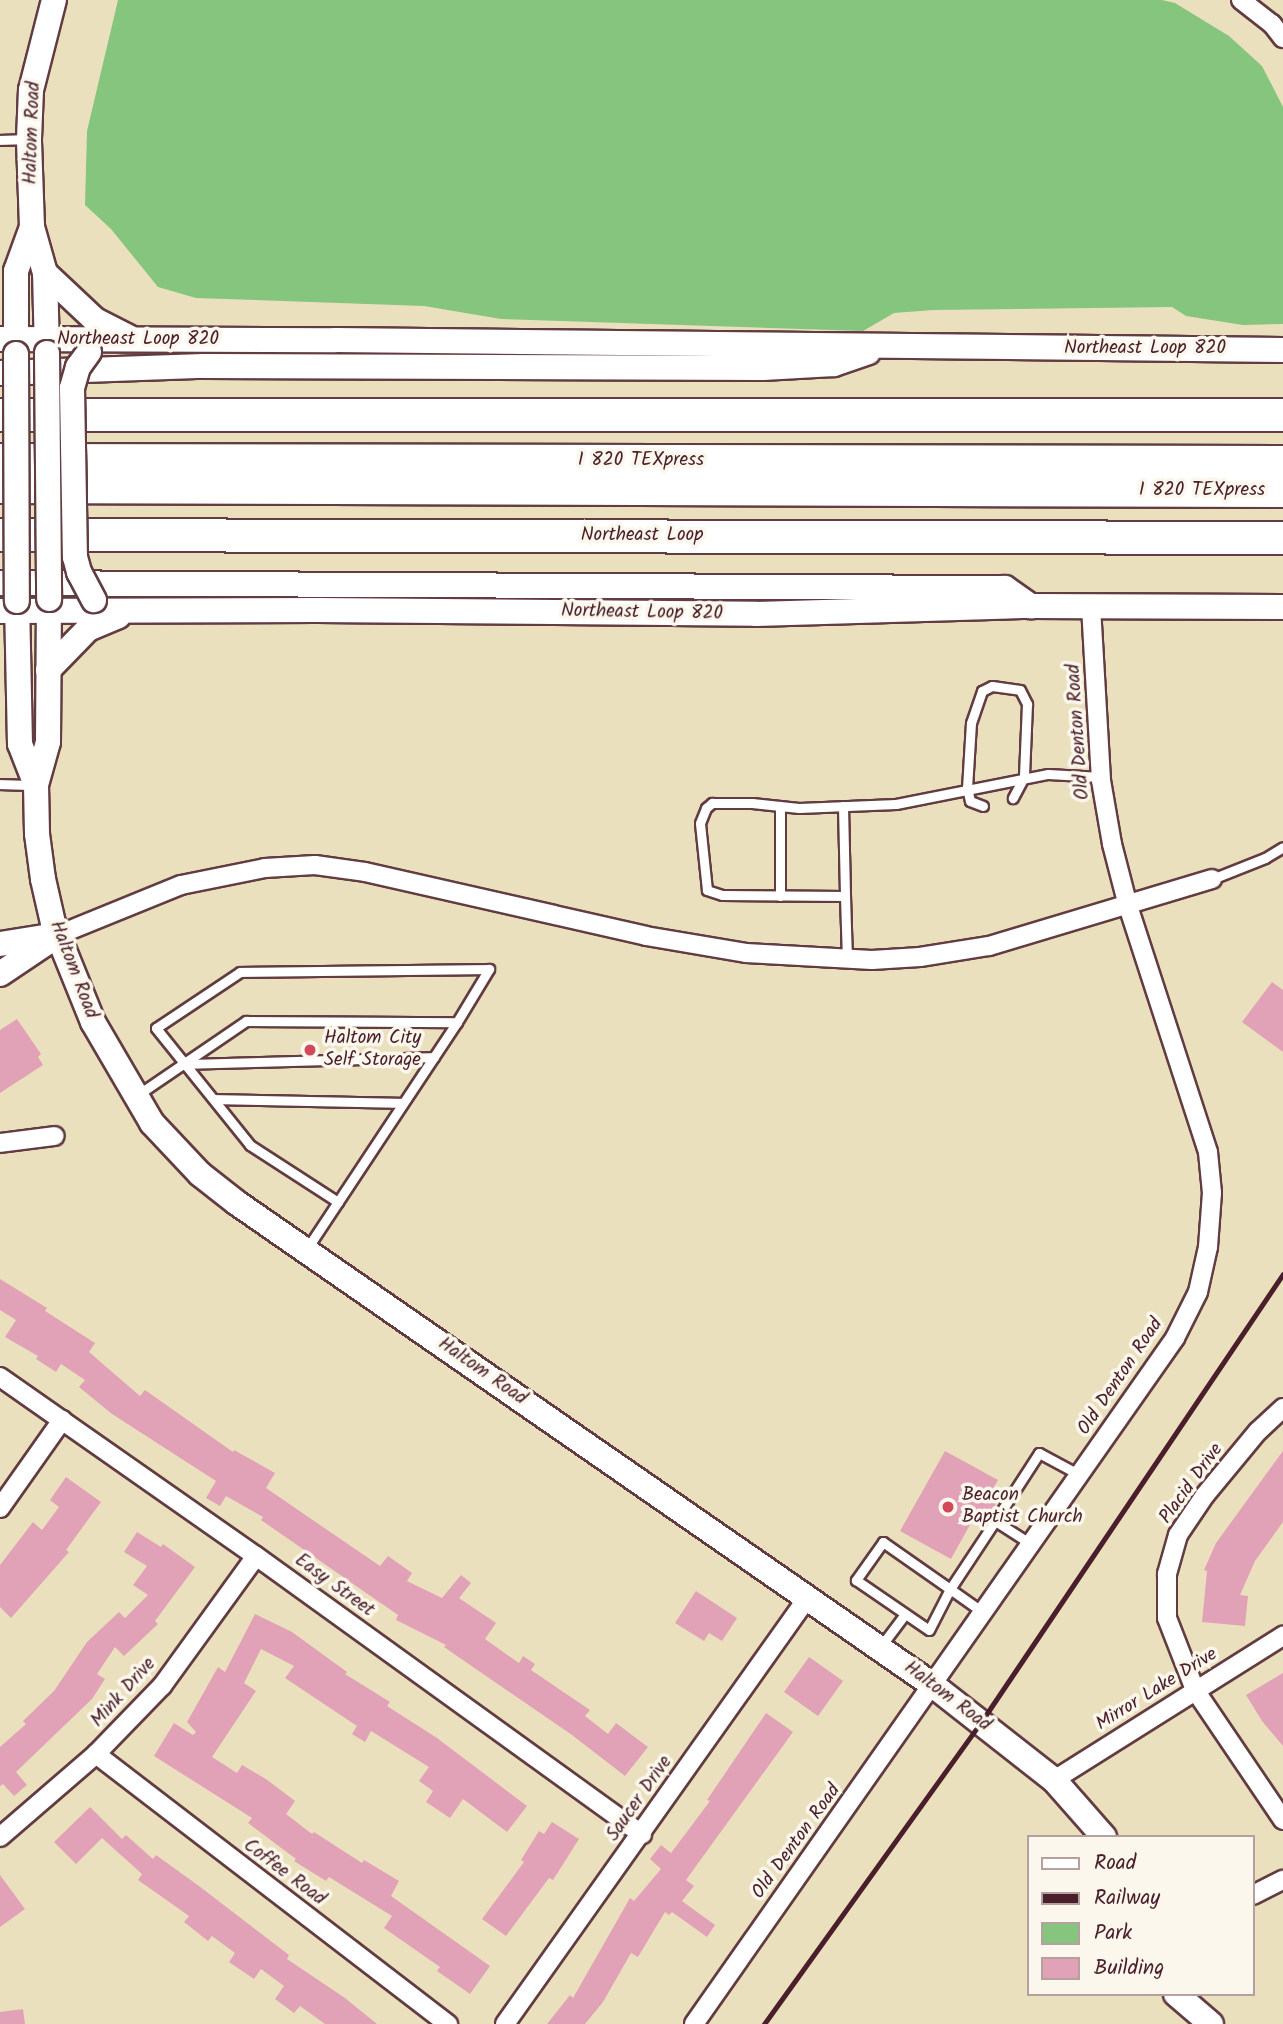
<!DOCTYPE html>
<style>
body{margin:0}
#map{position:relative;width:1283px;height:2024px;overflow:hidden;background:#ebe0be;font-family:Kalam,sans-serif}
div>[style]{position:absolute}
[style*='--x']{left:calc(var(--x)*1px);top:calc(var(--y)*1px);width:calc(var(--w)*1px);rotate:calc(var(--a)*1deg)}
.green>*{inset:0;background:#85c57d}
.building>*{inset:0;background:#e1a2b7}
.roads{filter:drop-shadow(2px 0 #623c41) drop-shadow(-2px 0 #623c41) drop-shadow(0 2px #623c41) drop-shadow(0 -2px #623c41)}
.lane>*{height:9px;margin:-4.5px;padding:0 4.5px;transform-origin:4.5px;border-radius:4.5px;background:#fff}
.street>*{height:18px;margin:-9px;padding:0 9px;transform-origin:9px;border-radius:9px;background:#fff}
.secondary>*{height:24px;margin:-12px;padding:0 12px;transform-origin:12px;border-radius:12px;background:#fff}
.highway>*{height:32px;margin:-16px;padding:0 16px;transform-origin:16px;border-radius:16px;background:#fff}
.rail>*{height:5px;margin:-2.5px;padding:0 2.5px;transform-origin:2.5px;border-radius:2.5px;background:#4a1f2b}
.bridges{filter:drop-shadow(2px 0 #623c41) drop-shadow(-2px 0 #623c41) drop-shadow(0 2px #623c41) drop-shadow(0 -2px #623c41)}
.secondary-bridge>*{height:24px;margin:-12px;padding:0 12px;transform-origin:12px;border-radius:12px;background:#fff}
.dots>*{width:19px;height:19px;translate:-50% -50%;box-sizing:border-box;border:4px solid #fbf7ec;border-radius:50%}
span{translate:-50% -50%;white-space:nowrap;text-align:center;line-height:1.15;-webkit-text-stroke:7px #fbf7ec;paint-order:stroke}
.street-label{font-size:19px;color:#4a1f2b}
.poi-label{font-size:19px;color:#4a1f2b}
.left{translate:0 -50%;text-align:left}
.legend{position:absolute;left:1027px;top:1835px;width:228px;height:161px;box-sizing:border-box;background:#fbf7ec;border:2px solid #b4a19f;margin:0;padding:9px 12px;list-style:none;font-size:21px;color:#4a1f2b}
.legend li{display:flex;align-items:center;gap:14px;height:35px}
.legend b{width:35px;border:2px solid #b4a19f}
</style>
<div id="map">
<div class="green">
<div style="clip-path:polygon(118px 0,1162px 0,1175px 3px,1229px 36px,1262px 66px,1283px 107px,1283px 324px,1243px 325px,1186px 316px,1172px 307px,933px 310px,894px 313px,863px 331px,501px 319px,424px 306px,196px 298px,158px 287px,111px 229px,85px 205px,87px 131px)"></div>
</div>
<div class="building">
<div style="clip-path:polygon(1272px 982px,1283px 990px,1283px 1052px,1242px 1022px)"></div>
<div style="clip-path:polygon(17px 1019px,41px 1054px,38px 1057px,43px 1065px,0 1093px,0 1030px)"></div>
<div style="clip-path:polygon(0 1279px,47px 1308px,45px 1311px,95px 1343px,89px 1352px,140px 1396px,145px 1390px,233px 1452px,234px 1450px,275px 1473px,266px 1488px,380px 1566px,388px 1556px,412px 1573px,407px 1581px,442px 1598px,461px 1575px,471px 1583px,459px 1598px,496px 1623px,485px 1639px,519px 1663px,523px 1656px,535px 1664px,531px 1670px,590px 1710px,585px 1716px,608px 1734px,616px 1723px,648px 1747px,625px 1776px,572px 1735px,444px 1647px,446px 1645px,396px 1620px,398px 1615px,261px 1520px,263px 1517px,226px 1496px,220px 1506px,206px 1498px,216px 1481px,112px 1414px,79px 1387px,85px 1380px,61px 1364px,56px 1372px,36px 1359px,38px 1356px,5px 1337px,16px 1320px,0 1310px)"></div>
<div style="clip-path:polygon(945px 1451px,998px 1480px,991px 1492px,1000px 1497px,987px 1519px,976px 1514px,951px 1559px,900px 1531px)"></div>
<div style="clip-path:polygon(1283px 1451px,1283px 1522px,1255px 1561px,1240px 1595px,1248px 1596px,1245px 1626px,1202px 1622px,1207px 1571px,1204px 1570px,1216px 1543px)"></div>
<div style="clip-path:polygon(66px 1477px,101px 1502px,66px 1550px,69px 1552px,11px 1618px,0 1607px,0 1565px,33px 1522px,42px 1530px,59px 1507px,50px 1500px)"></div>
<div style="clip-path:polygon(137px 1532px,161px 1547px,163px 1544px,195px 1567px,155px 1621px,158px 1624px,124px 1656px,115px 1647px,97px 1674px,105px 1679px,92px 1699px,16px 1772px,27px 1785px,14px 1796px,3px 1784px,0 1786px,0 1747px,26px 1724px,23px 1721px,54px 1691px,87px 1642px,119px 1612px,125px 1618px,148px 1595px,133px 1585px,147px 1566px,124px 1552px)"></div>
<div style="clip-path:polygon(696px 1591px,737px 1618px,722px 1641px,709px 1633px,704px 1641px,675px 1623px)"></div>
<div style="clip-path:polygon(255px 1614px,292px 1632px,347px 1672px,345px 1674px,390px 1702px,387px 1706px,437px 1738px,527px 1806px,507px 1832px,463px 1799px,450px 1818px,426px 1802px,433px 1791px,419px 1781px,429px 1767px,371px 1731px,365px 1742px,352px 1734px,357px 1726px,285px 1678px,294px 1666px,261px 1649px,244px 1683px,256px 1691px,212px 1757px,237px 1773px,242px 1765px,266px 1779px,295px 1801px,286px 1814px,312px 1834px,314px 1832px,362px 1863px,364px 1860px,399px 1881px,391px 1896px,490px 1966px,470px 1994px,437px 1971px,440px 1967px,384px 1928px,392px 1916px,329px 1877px,326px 1881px,294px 1861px,296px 1859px,248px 1823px,252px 1818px,154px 1756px,174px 1723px,193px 1735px,196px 1732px,187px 1722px,218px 1667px,225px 1672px)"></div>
<div style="clip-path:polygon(809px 1657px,843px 1681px,818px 1716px,784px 1692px)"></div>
<div style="clip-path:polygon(1283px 1673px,1283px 1746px,1262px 1721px,1246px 1695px)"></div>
<div style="clip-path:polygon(766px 1713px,793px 1732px,686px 1880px,694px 1886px,682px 1901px,715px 1925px,707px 1937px,672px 1912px,669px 1915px,665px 1912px,638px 1957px,631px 1953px,603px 2002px,585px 2024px,547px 2024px,570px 1995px,573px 1998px,630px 1898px,634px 1901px,661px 1869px,650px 1859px,661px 1845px,671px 1853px,710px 1801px,707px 1800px)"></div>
<div style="clip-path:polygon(90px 1807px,122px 1839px,126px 1835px,153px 1859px,156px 1855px,199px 1886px,289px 1955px,287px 1959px,345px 1998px,377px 2024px,325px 2024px,300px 2006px,294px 2013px,275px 1999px,284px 1986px,261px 1969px,254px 1979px,229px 1962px,235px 1953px,212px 1936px,208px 1941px,184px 1922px,189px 1916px,138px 1880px,142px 1874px,102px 1838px,76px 1864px,54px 1842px)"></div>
<div style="clip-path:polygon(552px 1822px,579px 1839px,553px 1880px,549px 1878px,506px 1936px,482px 1919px,524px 1862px,521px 1860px,539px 1831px,544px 1834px)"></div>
<div style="clip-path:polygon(0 1875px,25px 1909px,0 1927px)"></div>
<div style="clip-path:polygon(23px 2009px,25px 2024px,0 2024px,0 2012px)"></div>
</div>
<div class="roads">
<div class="lane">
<div style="--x:0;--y:140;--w:26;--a:-2"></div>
<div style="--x:0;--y:784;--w:33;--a:2"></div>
<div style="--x:843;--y:806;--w:90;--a:88.7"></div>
<div style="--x:845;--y:896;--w:123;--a:-179.5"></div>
<div style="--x:722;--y:895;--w:16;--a:-162"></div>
<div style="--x:707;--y:890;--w:67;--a:-96"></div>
<div style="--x:700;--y:823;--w:16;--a:-68"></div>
<div style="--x:706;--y:808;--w:8;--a:-40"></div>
<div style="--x:712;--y:803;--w:40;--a:0"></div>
<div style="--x:752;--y:803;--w:47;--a:6.1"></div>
<div style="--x:799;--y:808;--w:97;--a:-2.4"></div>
<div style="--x:896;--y:804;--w:155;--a:-11.2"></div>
<div style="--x:1048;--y:774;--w:53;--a:3.2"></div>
<div style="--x:983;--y:806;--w:14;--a:-159"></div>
<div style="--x:970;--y:801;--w:13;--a:-103"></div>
<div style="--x:967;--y:788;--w:65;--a:-86.5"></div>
<div style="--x:971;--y:723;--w:34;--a:-71"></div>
<div style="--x:982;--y:691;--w:11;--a:-27"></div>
<div style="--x:992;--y:686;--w:28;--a:8"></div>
<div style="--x:1020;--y:690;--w:16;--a:63"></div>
<div style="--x:1027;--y:704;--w:73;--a:92.4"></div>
<div style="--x:1024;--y:777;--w:24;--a:118"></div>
<div style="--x:1212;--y:879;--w:57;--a:-21.6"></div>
<div style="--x:1265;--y:858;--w:21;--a:-31"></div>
<div style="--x:780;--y:896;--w:90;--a:-90"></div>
<div style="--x:845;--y:896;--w:64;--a:88.2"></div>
<div style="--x:185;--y:1064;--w:249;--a:-1.6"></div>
<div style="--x:136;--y:1096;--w:133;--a:-34.3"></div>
<div style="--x:246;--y:1021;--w:211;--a:0.3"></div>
<div style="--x:457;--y:1022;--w:272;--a:123.5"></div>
<div style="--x:215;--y:1099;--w:188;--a:1.2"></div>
<div style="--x:338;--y:1202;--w:105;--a:-147.1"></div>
<div style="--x:250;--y:1145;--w:150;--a:-128.8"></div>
<div style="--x:156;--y:1028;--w:101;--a:-33.7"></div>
<div style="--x:240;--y:972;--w:249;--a:-0.7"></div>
<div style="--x:489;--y:969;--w:62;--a:121.1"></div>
<div style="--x:1031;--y:1544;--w:43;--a:-147.4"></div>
<div style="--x:995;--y:1521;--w:81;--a:-57.1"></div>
<div style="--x:1039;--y:1453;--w:47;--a:28.2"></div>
<div style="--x:984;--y:1613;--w:42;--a:-144.8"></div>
<div style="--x:950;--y:1589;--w:82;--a:-145"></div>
<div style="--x:883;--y:1542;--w:47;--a:125.4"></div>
<div style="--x:856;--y:1580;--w:88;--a:34.4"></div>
<div style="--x:929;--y:1630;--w:46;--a:-62.9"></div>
<div style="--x:950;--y:1589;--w:82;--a:-56.5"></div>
<div style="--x:881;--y:1646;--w:40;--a:-53"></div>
</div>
<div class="street">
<div style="--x:1241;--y:0;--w:39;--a:38"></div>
<div style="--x:1272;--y:24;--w:18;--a:52"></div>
<div style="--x:58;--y:935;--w:133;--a:-22.1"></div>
<div style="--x:181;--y:885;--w:86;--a:-11.4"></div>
<div style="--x:265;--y:868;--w:50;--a:-3.4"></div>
<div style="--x:315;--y:865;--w:50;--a:8"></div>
<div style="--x:365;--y:872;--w:288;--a:12.8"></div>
<div style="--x:646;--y:936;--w:101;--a:9.6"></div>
<div style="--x:746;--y:953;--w:126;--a:3.2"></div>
<div style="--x:872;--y:960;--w:48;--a:-3.6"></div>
<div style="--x:920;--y:957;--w:70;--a:-9.1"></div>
<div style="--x:989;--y:946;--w:233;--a:-16.7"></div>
<div style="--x:0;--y:1143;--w:55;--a:-7.3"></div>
<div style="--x:0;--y:1377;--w:312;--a:35"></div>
<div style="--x:256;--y:1556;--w:476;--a:35.8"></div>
<div style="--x:1283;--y:1408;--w:34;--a:137"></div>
<div style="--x:1258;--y:1431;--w:83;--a:129.6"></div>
<div style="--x:1205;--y:1495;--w:48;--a:124"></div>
<div style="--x:1178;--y:1535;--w:41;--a:105.8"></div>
<div style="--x:1167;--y:1574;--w:44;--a:90"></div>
<div style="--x:1167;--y:1618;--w:77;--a:68.7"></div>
<div style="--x:1195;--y:1690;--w:157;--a:55.9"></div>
<div style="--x:0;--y:1508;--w:108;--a:-54.8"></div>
<div style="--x:96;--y:1754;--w:444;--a:37.5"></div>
<div style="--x:1054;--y:1780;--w:271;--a:-32.2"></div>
<div style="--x:0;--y:1837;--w:127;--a:-40.8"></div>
<div style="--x:96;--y:1754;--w:95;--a:-45.9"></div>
<div style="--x:162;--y:1686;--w:160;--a:-54.1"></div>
<div style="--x:1253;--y:1895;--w:34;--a:-27"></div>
<div style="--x:505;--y:2024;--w:524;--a:-54.64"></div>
<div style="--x:694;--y:2024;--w:838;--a:-54.96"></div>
<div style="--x:1175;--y:1338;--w:51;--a:-63.4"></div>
<div style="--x:1198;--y:1292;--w:46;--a:-77.5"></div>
<div style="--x:1208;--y:1247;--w:54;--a:-85.8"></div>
<div style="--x:1212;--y:1193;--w:41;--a:-95.6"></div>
<div style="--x:1208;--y:1152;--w:259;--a:-108"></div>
<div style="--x:1128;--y:906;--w:64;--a:-104.5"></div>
<div style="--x:1112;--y:844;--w:65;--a:-99.8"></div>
<div style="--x:1101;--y:780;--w:174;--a:-93.3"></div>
</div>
<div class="secondary">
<div style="--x:45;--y:273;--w:69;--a:43.2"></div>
<div style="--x:95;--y:320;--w:38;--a:27"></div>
<div style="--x:0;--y:339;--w:335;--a:0.2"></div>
<div style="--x:335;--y:340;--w:948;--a:0.6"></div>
<div style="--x:47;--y:353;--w:80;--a:-91.4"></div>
<div style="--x:45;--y:273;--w:48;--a:-105.8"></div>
<div style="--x:32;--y:227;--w:88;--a:-92"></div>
<div style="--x:29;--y:139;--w:49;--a:-87.7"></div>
<div style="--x:31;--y:90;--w:93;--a:-75.7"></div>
<div style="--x:16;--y:354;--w:83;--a:-90"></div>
<div style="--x:16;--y:271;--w:47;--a:-70"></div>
<div style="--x:0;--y:373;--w:204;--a:-2"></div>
<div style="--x:204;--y:366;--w:559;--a:0.2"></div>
<div style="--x:763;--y:368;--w:71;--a:-3.2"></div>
<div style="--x:834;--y:364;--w:36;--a:-19"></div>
<div style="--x:0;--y:583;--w:1005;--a:0.29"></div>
<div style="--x:1005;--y:588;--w:32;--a:35"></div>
<div style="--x:49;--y:599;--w:143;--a:90.4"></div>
<div style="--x:48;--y:742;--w:45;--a:105.6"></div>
<div style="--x:36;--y:785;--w:49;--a:88.8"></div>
<div style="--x:37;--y:834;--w:45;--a:82.4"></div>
<div style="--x:43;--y:879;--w:45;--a:77.2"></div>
<div style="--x:53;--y:923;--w:107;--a:68"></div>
<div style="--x:93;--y:1022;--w:117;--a:59.7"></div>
<div style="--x:152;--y:1123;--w:70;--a:46.7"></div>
<div style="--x:200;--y:1174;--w:47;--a:38.1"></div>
<div style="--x:237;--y:1203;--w:848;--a:34.72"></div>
<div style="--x:934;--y:1686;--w:152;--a:38.1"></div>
<div style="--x:1054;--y:1780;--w:76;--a:48.7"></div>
<div style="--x:17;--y:601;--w:143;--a:88.8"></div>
<div style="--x:20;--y:744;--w:44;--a:68.7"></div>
<div style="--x:0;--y:611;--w:318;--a:-0.2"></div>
<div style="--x:318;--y:610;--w:438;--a:0.5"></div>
<div style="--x:756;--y:614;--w:275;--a:-1.7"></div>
<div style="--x:1031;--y:606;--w:252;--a:0.2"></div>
<div style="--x:48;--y:670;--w:57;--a:-45.7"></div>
<div style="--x:88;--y:629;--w:33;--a:-23"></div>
<div style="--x:0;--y:944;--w:52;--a:-8.9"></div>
<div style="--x:0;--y:974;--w:70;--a:-33.9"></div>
<div style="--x:1176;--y:1994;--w:46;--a:40.6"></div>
</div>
<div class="highway">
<div style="--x:0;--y:415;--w:1283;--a:0"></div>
<div style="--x:0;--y:460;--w:1283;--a:0.09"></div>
<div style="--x:0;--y:487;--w:1283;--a:0.18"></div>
<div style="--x:0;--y:535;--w:1283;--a:0.13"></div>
</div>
</div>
<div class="rail">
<div style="--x:764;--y:2024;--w:372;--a:-54.3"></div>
<div style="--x:981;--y:1722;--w:540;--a:-56.02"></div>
</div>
<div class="bridges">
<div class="secondary-bridge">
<div style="--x:89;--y:352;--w:19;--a:126"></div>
<div style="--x:78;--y:367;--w:22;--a:106"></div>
<div style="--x:72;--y:388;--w:169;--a:89"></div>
<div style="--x:75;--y:557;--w:16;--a:75"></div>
<div style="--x:79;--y:572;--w:32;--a:62"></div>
<div style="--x:47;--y:353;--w:246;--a:89.5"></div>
<div style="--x:16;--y:354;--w:247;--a:89.8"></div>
</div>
</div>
<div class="dots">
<div style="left:310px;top:1050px;background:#d1495b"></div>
<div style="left:948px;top:1507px;background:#d1495b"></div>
</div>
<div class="street-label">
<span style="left:33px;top:133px;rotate:-88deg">Haltom Road</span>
<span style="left:138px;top:340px">Northeast Loop 820</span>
<span style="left:1145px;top:349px">Northeast Loop 820</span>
<span style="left:641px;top:461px">I 820 TEXpress</span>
<span style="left:1202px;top:491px">I 820 TEXpress</span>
<span style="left:642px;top:536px">Northeast Loop</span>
<span style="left:642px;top:613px;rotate:1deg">Northeast Loop 820</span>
<span style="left:1079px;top:732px;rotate:-94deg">Old Denton Road</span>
<span style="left:73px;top:970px;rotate:69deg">Haltom Road</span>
<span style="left:482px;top:1372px;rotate:35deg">Haltom Road</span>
<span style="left:1121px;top:1377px;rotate:-56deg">Old Denton Road</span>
<span style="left:1192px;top:1484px;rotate:-54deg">Placid Drive</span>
<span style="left:334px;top:1586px;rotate:36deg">Easy Street</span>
<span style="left:1157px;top:1690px;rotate:-32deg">Mirror Lake Drive</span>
<span style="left:124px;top:1693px;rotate:-48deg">Mink Drive</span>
<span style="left:947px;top:1697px;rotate:37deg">Haltom Road</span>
<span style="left:640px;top:1799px;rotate:-55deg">Saucer Drive</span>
<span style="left:797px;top:1842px;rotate:-54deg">Old Denton Road</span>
<span style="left:284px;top:1873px;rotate:37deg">Coffee Road</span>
</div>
<div class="poi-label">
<span class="left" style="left:324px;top:1050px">Haltom City<br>Self Storage</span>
<span class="left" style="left:962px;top:1507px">Beacon<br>Baptist Church</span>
</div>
<ul class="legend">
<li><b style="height:9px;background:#fff"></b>Road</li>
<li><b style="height:9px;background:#4a1f2b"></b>Railway</li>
<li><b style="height:19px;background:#85c57d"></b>Park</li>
<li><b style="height:19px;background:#e1a2b7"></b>Building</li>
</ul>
</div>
